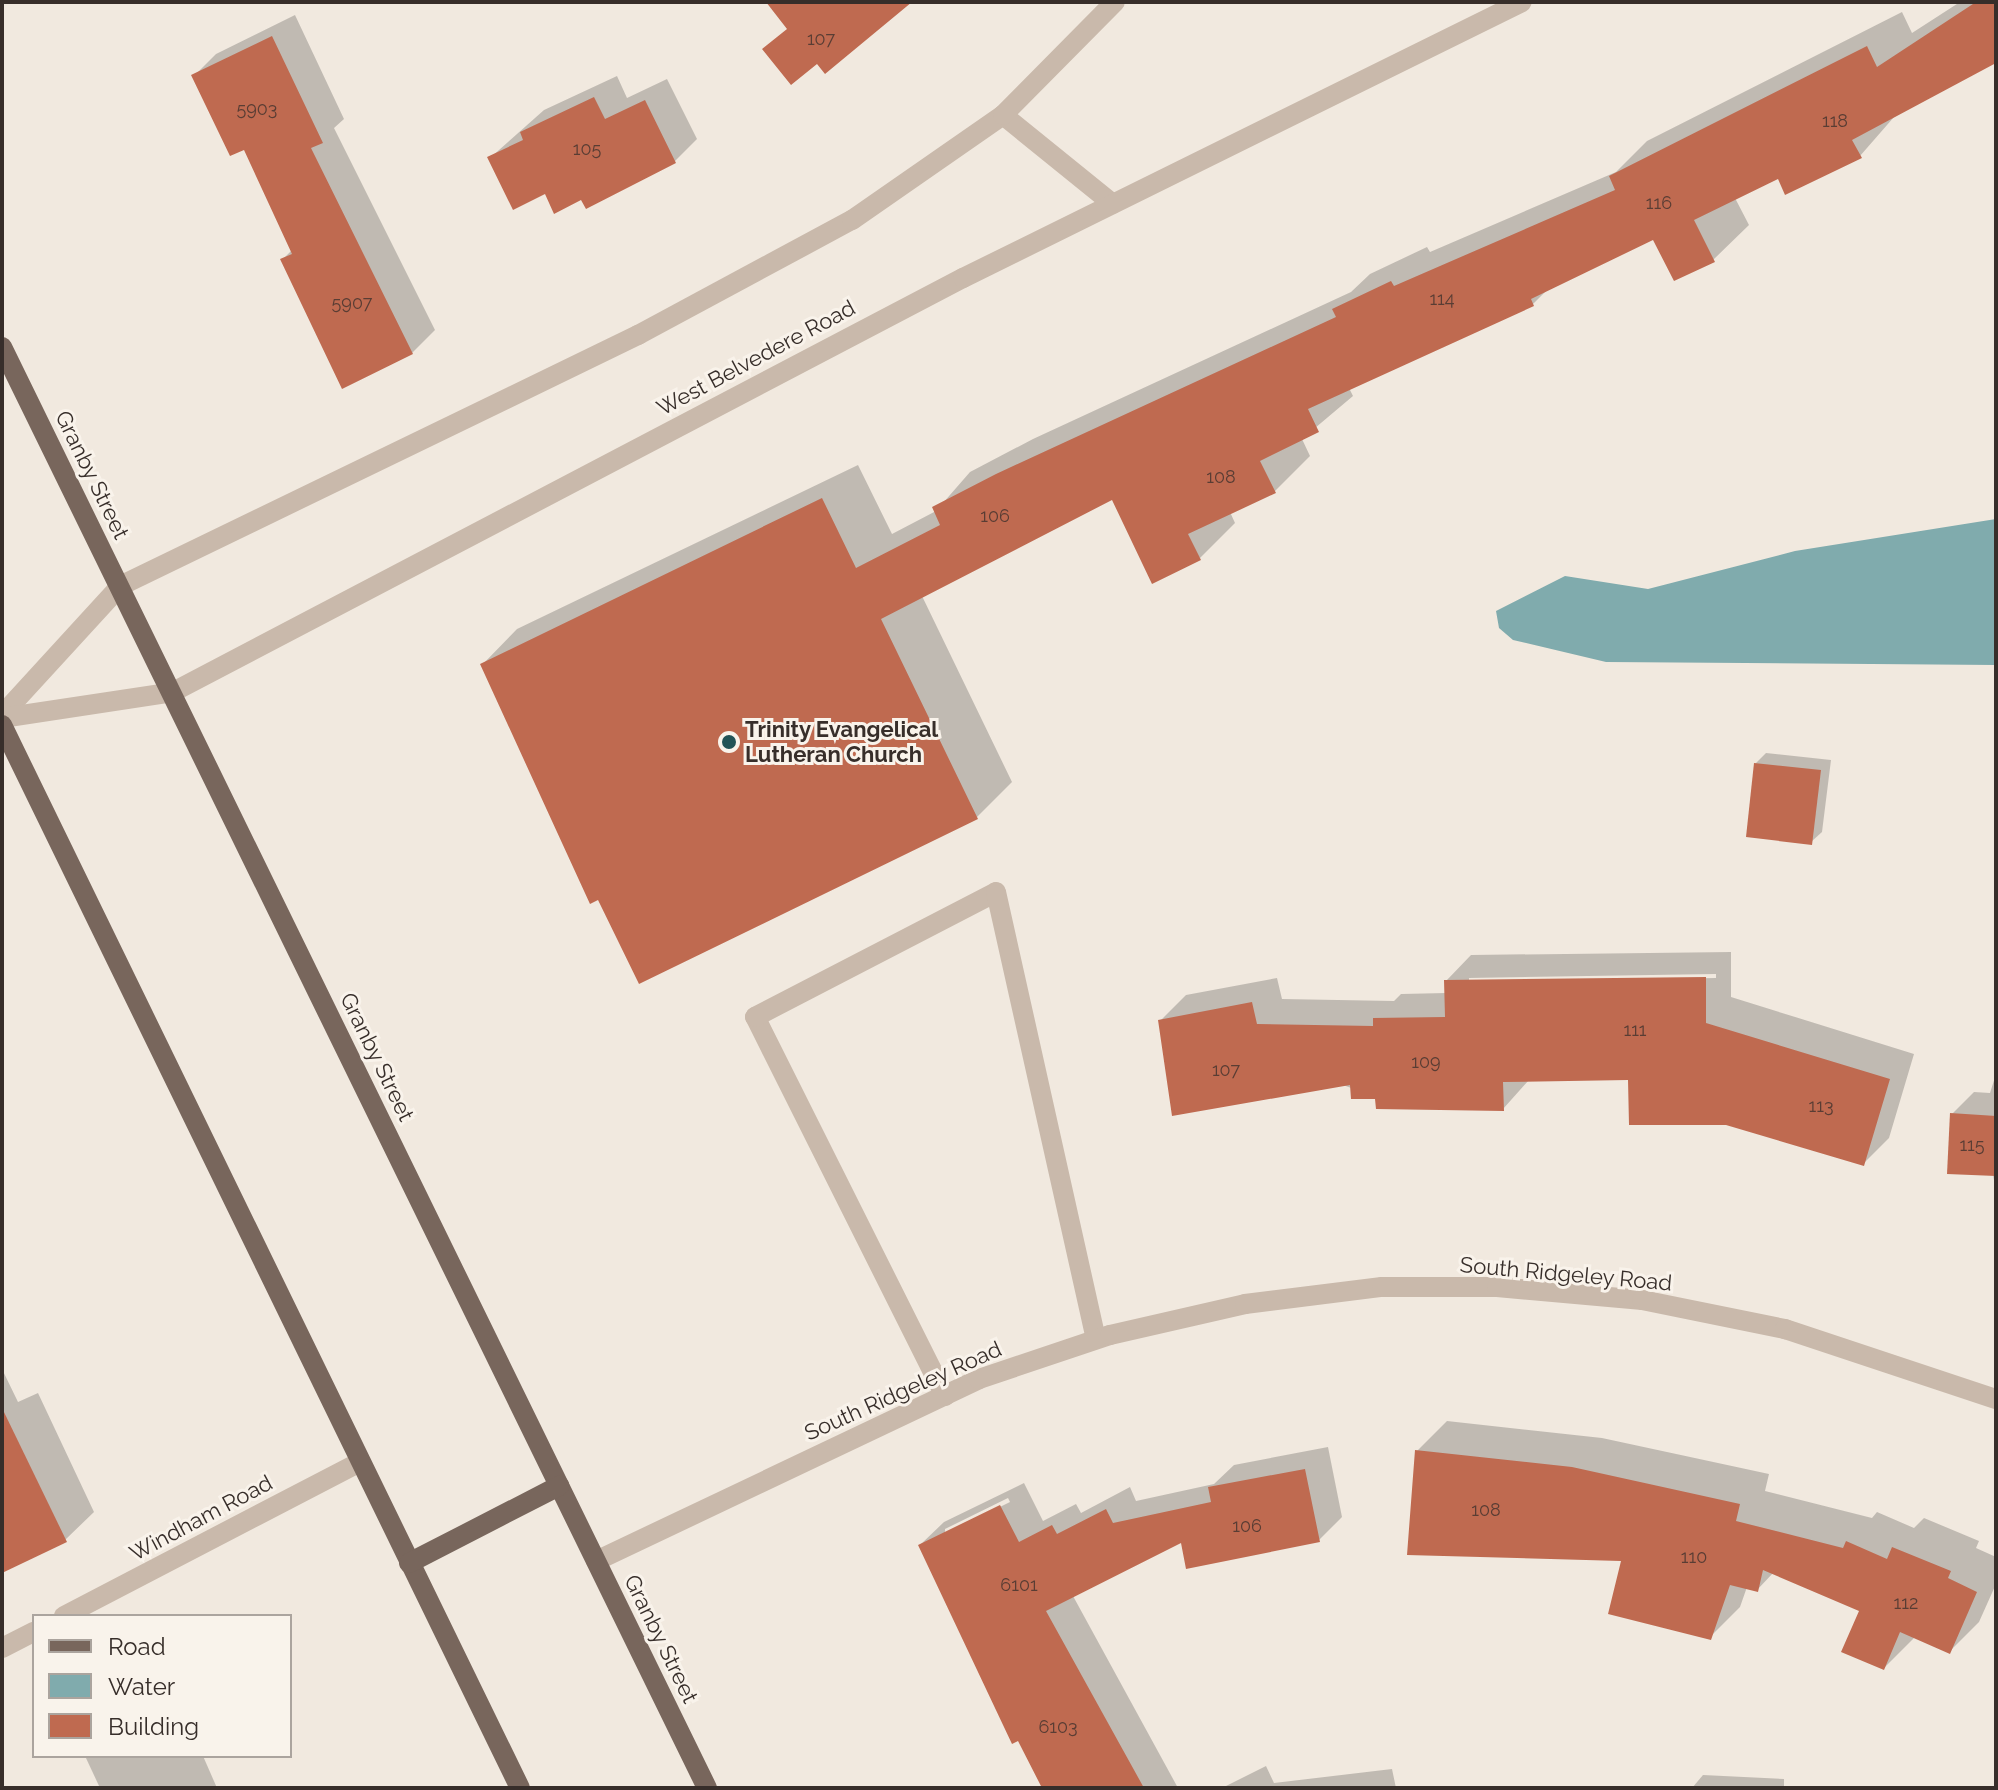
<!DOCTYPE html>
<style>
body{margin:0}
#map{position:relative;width:1998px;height:1790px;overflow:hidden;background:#f1e9df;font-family:Raleway,sans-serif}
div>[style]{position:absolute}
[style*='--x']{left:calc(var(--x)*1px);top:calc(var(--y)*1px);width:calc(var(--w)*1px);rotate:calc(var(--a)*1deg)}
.water>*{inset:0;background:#80abad}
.shadow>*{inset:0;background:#0003}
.building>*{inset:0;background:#bf6a50}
.lane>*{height:20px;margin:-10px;padding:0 10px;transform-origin:10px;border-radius:10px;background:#c9b9ab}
.street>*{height:20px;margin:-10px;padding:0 10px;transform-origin:10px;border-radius:10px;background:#c9b9ab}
.primary>*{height:20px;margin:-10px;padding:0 10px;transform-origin:10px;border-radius:10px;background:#78665c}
.dots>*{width:22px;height:22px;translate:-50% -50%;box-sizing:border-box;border:4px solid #f9f3eb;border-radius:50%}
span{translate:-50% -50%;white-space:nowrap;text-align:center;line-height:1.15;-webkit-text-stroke:6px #f9f3eb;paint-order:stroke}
.number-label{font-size:18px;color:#593d34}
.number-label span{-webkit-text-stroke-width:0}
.street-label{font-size:22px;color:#372e2a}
.poi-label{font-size:22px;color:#372e2a;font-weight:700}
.left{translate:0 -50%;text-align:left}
.frame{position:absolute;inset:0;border:4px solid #372e2a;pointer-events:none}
.legend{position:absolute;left:32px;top:1614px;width:260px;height:144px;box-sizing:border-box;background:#f9f3eb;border:2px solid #aba49e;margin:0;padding:10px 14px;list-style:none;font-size:24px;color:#372e2a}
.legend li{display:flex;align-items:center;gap:16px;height:40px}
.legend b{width:40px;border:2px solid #aba49e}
</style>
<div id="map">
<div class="water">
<div style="clip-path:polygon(1996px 519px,1996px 665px,1606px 662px,1513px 640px,1499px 628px,1496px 611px,1565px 576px,1648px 589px,1795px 551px)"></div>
</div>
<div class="shadow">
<div style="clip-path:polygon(1960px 2px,1996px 2px,1996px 61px,1894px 117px,1860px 156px,1779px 176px,1735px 198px,1749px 225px,1713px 260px,1654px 237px,1548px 289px,1533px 304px,1349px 388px,1353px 396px,1302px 439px,1310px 456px,1275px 491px,1230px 512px,1235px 523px,1200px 558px,1113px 497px,922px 596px,1012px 782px,977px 817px,482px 665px,517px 629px,858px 465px,892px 534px,936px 511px,970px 472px,1033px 439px,1351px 292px,1370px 274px,1427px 247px,1430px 252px,1616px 172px,1647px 141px,1902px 12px,1912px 33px)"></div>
<div style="clip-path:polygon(295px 15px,344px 119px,334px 128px,435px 330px,412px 353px,282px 260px,292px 250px,245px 147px,194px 76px,216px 54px)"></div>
<div style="clip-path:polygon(617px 76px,627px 98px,667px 79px,697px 139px,674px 162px,582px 198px,546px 192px,490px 158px,544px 110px)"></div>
<div style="clip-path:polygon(1766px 753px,1831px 760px,1822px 832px,1811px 842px,1755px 764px)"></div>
<div style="clip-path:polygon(evenodd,1731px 952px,1731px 997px,1914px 1054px,1889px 1138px,1863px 1164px,1630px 1078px,1529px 1080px,1503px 1109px,1377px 1097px,1160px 1021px,1186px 995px,1277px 978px,1282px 999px,1394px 1001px,1401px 994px,1446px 993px,1446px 981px,1471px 955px,1731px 952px,1716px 974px,1716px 978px,1469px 982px,1469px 978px,1716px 974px)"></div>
<div style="clip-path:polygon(1996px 1074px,1996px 1193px,1993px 1174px,1952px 1114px,1974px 1092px,1990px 1093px)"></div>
<div style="clip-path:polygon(2px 1369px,18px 1402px,38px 1393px,94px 1512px,65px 1540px,2px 1570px)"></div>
<div style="clip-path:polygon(1447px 1421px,1602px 1438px,1769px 1474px,1765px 1491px,1872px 1518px,1877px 1512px,1914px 1528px,1924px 1518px,1979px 1541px,1976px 1548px,1996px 1557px,1996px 1584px,1979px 1622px,1949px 1652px,1915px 1637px,1884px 1668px,1862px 1610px,1774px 1572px,1757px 1590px,1747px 1587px,1740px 1607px,1710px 1637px,1623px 1559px,1409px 1553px,1417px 1451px)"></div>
<div style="clip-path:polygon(evenodd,1328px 1447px,1342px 1517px,1319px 1540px,1183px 1541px,1073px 1596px,1178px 1788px,1044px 1788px,920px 1545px,944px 1522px,1024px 1483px,1043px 1521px,1076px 1504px,1081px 1513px,1130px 1487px,1136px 1501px,1214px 1484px,1234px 1465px,1328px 1447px,1008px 1498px,1010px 1502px,945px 1534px,945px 1529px,1008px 1498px)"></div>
<div style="clip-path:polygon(85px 1756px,203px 1756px,217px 1788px,100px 1788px)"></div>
<div style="clip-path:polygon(1266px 1766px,1274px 1783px,1392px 1769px,1396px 1788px,1222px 1788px)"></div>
<div style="clip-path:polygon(1703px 1775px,1784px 1779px,1784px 1788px,1692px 1788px)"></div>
</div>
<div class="building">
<div style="clip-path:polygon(766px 2px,912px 2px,825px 74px,817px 64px,791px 85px,762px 49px,787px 29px)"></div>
<div style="clip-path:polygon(1976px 2px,1996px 2px,1996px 63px,1852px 140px,1862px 158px,1785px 195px,1778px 179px,1694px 220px,1715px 262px,1674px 281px,1653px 240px,1531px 299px,1534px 306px,1308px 409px,1319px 432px,1260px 461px,1276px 493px,1188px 534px,1201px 560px,1152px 584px,1112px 500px,881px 619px,978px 819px,639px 984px,598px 900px,590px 904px,480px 664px,822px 498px,856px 568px,940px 525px,932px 507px,996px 474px,1336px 317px,1332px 309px,1391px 281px,1394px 286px,1615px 190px,1609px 176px,1867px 46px,1877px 67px)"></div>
<div style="clip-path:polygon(272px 36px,323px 143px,311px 148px,413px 354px,342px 389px,280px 259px,292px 254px,244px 150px,230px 156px,191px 75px)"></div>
<div style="clip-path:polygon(594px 97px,605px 119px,645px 100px,676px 163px,586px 209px,581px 200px,554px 214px,545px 194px,513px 210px,487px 157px,523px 140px,520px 132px)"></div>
<div style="clip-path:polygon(1754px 763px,1821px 770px,1812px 845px,1746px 837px)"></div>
<div style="clip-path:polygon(1706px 977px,1706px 1023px,1890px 1079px,1864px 1166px,1726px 1125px,1629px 1125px,1628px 1080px,1503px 1082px,1504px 1111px,1376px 1109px,1375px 1099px,1351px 1099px,1350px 1085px,1172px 1116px,1158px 1020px,1252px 1002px,1257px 1024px,1373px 1026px,1373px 1018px,1445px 1017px,1444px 980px)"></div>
<div style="clip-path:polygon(1950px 1113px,1996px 1116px,1996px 1176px,1947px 1174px)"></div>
<div style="clip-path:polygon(2px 1408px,67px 1542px,2px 1573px)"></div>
<div style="clip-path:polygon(1415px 1450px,1572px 1467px,1740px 1504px,1736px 1521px,1843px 1548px,1846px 1541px,1887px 1559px,1892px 1547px,1951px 1571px,1948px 1578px,1977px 1592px,1950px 1654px,1900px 1632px,1884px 1670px,1841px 1652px,1859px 1611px,1763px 1570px,1758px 1592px,1730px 1585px,1711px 1640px,1608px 1614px,1621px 1561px,1407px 1555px)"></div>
<div style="clip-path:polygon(1305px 1469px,1320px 1542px,1186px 1569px,1181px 1543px,1046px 1611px,1144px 1788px,1042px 1788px,1018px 1741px,1012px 1744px,918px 1545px,1000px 1505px,1019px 1542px,1052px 1525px,1057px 1534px,1106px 1509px,1113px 1523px,1211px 1502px,1208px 1487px)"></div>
</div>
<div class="lane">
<div style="--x:945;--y:1396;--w:424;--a:-116.6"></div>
<div style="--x:755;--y:1017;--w:271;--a:-27.4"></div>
<div style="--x:996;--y:892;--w:458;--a:77.4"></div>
</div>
<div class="street">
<div style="--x:1003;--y:115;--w:141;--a:39"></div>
<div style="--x:2;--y:715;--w:175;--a:-47.5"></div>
<div style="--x:120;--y:586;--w:576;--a:-25.85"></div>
<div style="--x:638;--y:335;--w:243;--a:-28.3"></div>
<div style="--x:852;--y:220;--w:184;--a:-34.8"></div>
<div style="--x:1003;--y:115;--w:159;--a:-45.3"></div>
<div style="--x:2;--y:718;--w:173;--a:-8.6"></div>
<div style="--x:173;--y:692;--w:892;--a:-27.66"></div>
<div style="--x:963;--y:278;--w:623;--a:-26.28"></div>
<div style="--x:596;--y:1561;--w:424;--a:-25.4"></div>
<div style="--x:979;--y:1379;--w:138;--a:-18.6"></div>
<div style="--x:1110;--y:1335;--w:139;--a:-12.9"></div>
<div style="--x:1245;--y:1304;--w:138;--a:-7.1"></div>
<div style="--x:1382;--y:1287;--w:115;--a:0"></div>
<div style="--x:1497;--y:1287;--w:146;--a:5.1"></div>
<div style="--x:1642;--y:1300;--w:146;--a:11.5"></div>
<div style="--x:1785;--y:1329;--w:222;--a:18.4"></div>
<div style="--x:64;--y:1616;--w:334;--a:-27.5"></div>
<div style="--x:2;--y:1648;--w:36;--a:-27"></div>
</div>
<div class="primary">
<div style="--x:2;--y:347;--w:1604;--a:63.93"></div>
<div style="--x:2;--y:725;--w:1182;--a:64.02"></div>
<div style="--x:409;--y:1563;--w:169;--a:-27.2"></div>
</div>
<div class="dots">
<div style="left:729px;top:742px;background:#225357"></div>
</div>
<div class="number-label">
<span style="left:821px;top:39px">107</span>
<span style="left:257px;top:109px">5903</span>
<span style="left:1835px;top:121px">118</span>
<span style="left:587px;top:149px">105</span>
<span style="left:1659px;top:203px">116</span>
<span style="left:1442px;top:299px">114</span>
<span style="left:352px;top:303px">5907</span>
<span style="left:1221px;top:477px">108</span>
<span style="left:995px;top:516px">106</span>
<span style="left:1635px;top:1030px">111</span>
<span style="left:1426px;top:1062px">109</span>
<span style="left:1226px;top:1070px">107</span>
<span style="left:1821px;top:1106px">113</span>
<span style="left:1972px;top:1145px">115</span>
<span style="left:1486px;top:1510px">108</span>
<span style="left:1247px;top:1526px">106</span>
<span style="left:1694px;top:1557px">110</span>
<span style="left:1019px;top:1585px">6101</span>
<span style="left:1906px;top:1603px">112</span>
<span style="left:1058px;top:1727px">6103</span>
</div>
<div class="street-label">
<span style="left:756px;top:358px;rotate:-28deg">West Belvedere Road</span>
<span style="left:92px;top:475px;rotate:64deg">Granby Street</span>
<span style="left:377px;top:1057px;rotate:64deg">Granby Street</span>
<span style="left:1566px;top:1274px;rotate:5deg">South Ridgeley Road</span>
<span style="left:903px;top:1391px;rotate:-24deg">South Ridgeley Road</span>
<span style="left:201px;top:1518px;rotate:-28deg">Windham Road</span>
<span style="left:661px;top:1639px;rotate:64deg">Granby Street</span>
</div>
<div class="poi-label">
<span class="left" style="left:745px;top:742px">Trinity Evangelical<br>Lutheran Church</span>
</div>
<div class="frame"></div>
<ul class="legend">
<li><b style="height:10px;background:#78665c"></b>Road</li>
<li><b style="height:22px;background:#80abad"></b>Water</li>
<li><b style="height:22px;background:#bf6a50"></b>Building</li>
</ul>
</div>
